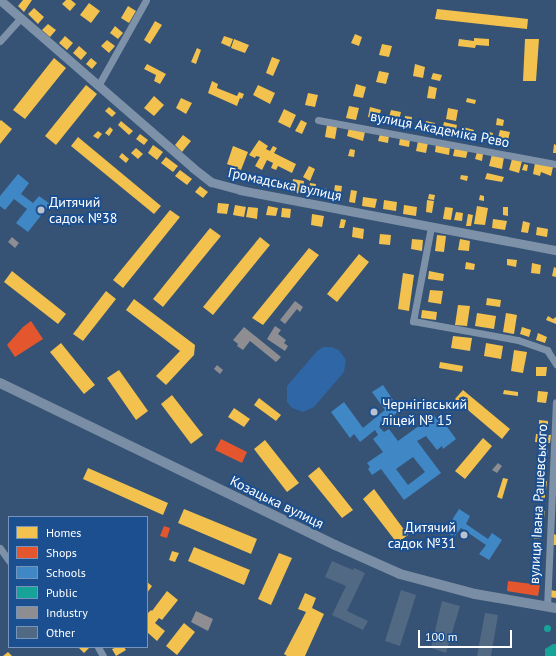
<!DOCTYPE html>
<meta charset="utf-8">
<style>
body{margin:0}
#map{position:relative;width:556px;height:656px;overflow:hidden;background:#365274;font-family:"PT Sans",sans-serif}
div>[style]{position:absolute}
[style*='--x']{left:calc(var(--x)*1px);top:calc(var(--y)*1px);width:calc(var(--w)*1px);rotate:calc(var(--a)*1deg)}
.green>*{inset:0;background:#2f66a5}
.homes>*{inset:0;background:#f2c14e}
.shops>*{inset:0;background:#e4572e}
.schools>*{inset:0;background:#3f88c5}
.public>*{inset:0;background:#17a398}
.round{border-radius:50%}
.industry>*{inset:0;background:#8d8d92}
.building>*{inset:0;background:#526984}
.minor>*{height:7px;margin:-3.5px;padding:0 3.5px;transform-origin:3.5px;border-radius:3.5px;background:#7d92a8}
.tertiary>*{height:9px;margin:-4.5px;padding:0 4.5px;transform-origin:4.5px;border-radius:4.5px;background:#7d92a8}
.secondary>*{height:10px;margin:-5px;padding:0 5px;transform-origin:5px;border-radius:5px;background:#798da4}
.dots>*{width:11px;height:11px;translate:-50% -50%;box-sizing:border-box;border:2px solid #1b4f8f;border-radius:50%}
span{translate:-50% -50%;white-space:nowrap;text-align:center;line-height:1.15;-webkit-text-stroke:4px #1b4f8f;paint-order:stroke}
.street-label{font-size:14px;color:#fff}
.poi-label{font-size:14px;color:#fff}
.left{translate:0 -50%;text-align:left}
.right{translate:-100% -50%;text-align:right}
.legend{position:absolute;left:8px;top:516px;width:140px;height:132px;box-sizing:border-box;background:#1b4f8f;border:1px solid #7695bc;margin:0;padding:5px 7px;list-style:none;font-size:12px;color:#fff}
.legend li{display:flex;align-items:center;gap:8px;height:20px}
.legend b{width:20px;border:1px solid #7695bc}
.scale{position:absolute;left:418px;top:630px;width:94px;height:18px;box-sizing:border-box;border:2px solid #fff;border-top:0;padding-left:5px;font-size:12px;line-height:14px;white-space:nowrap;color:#fff;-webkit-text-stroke:3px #1b4f8f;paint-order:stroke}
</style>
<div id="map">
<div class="green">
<div style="clip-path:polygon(323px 347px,331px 347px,339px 350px,346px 360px,344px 372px,314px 407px,303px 412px,292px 408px,287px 402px,287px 386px,317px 351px)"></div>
</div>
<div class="homes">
<div style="clip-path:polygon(23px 0,32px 0,24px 12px,18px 6px)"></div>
<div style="clip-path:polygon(66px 0,71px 0,76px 4px,70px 11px,62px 4px)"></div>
<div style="clip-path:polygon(89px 3px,100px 11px,91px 23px,80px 15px)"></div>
<div style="clip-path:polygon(128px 6px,136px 11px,129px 23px,121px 18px)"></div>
<div style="clip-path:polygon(34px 8px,44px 17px,38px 24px,28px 14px)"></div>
<div style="clip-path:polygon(437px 9px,528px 19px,527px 29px,435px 19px)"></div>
<div style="clip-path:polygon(155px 21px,162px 25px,150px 44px,144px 40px)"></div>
<div style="clip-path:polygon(48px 24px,56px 30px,50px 37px,42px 30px)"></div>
<div style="clip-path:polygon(115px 26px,123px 33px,118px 39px,110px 33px)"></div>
<div style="clip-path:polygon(355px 34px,362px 37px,359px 46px,351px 43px)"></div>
<div style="clip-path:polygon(65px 36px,73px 43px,67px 50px,59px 43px)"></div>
<div style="clip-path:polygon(224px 36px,233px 39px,230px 47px,221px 43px)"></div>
<div style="clip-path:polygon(474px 38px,489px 39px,489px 46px,476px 45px,475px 48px,458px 46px,459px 39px,474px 41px)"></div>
<div style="clip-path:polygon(234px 39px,249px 45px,245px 53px,231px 48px)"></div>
<div style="clip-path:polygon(525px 39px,539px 39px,536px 81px,523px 81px)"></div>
<div style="clip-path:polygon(107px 40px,115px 46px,109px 53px,101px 46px)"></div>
<div style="clip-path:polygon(382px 44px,392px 46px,389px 57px,379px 55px)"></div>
<div style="clip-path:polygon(79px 46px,87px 53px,81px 60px,73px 53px)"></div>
<div style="clip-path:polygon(197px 48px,201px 50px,196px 64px,191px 62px)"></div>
<div style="clip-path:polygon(272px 57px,280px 60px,273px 76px,266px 73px)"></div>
<div style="clip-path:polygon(54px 58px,66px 68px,25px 119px,13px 110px)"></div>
<div style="clip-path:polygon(91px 58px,97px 63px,92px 69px,86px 64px)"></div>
<div style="clip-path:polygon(147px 64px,166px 74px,160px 84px,154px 81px,156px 75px,144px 69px)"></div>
<div style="clip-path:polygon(415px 64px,425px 67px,423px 78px,413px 76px)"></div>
<div style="clip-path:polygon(379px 71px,389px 73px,386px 84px,376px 82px)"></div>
<div style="clip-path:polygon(433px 73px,442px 75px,440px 81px,431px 79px)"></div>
<div style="clip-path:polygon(212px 81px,218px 84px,217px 88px,237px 96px,239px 92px,244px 94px,242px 99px,240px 98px,237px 106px,208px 93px)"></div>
<div style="clip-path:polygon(356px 84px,366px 87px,363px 98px,353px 96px)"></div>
<div style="clip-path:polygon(86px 85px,97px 94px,56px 145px,45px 136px)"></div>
<div style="clip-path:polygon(258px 85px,275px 93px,270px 104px,253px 95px)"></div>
<div style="clip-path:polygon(429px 86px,437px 88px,435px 99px,427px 98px)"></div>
<div style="clip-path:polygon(308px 93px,318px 95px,315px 107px,305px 105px)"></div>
<div style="clip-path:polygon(154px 96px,164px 105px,154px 116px,144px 108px)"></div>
<div style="clip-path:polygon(181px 98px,192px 103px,186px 114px,176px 108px)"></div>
<div style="clip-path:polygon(467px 98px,476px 100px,475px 104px,466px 102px)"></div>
<div style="clip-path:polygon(349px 106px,359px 108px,356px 120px,346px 118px)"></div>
<div style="clip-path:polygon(109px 107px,116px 113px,112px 117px,105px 111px)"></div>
<div style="clip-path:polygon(370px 107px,381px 110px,378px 120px,368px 117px)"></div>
<div style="clip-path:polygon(448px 108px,458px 110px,456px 121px,446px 119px)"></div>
<div style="clip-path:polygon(284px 109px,296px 115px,290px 128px,278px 122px)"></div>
<div style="clip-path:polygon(391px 110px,401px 112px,398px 124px,388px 121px)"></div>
<div style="clip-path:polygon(405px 116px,412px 117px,411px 126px,404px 125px)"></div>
<div style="clip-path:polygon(497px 118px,504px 120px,503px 126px,496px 125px)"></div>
<div style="clip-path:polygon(1px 120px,12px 129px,0 144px,0 121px)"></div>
<div style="clip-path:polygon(301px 120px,307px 123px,302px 134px,295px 131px)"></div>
<div style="clip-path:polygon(121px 121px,133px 131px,129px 135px,118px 125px)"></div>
<div style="clip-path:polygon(426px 121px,435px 123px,432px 132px,424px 130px)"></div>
<div style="clip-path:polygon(444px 122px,457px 125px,455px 134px,442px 131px)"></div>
<div style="clip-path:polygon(327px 125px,337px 127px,335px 139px,325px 137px)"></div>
<div style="clip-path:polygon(110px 127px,113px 130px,109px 136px,105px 133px)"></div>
<div style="clip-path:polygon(463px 127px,474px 130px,472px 138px,461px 135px)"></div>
<div style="clip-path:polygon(349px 128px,365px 132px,363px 141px,347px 136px)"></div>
<div style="clip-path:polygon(500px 130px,510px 132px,507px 144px,497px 142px)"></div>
<div style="clip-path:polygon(98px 131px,102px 134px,98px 139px,93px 136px)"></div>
<div style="clip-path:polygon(483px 131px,493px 133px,491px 141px,481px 139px)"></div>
<div style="clip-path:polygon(140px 134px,148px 140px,144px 145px,136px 139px)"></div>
<div style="clip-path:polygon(380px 134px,389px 136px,388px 143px,378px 141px)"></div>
<div style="clip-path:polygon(183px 135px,191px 141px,182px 152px,175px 145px)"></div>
<div style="clip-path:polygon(78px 137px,161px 206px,154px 214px,71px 146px)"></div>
<div style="clip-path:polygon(400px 138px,410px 140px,409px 147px,399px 145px)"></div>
<div style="clip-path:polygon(259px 140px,268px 146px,266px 149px,270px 151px,273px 146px,277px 148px,274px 153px,296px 164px,292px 173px,278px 166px,276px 170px,271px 168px,273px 163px,267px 160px,262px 170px,255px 166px,260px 157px,256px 156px,255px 158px,249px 155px)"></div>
<div style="clip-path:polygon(418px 141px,428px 143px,426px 153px,416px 151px)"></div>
<div style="clip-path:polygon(436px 144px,450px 147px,449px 155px,435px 152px)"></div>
<div style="clip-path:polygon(554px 144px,556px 145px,556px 153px,553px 153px)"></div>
<div style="clip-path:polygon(153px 145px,163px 152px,157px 160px,148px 153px)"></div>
<div style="clip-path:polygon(233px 146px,248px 152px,241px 170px,227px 164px)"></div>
<div style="clip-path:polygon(455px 147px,468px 150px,466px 158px,453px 156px)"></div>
<div style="clip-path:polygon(136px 148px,143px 154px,138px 159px,131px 153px)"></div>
<div style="clip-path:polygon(350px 149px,355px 150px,354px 157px,348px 156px)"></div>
<div style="clip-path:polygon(477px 152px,483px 154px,482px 161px,475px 159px)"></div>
<div style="clip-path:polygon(122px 153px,129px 159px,126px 163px,119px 157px)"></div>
<div style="clip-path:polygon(492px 154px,504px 157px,502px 169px,489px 166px)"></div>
<div style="clip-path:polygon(166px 157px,178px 166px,173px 172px,161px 163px)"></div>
<div style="clip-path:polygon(512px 159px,522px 161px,519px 173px,509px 170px)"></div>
<div style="clip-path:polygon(535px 163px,553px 167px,551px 176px,541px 172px,540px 176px,533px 174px)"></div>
<div style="clip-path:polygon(524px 164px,528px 165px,527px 171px,522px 170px)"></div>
<div style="clip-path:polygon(309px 166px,315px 169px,310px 181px,303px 177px)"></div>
<div style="clip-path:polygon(180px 170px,192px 179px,187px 185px,175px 176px)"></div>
<div style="clip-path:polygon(487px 173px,504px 177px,502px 182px,485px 179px)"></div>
<div style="clip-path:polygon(461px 175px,468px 176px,467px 181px,460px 179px)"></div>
<div style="clip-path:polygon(293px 179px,304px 181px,302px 194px,291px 192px)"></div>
<div style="clip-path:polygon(310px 183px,316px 184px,314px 195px,308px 194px)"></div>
<div style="clip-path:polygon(335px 185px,342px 186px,340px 200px,333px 199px)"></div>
<div style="clip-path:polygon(200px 186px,208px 192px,203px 198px,195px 192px)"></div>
<div style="clip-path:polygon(321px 188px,328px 189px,327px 196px,320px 195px)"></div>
<div style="clip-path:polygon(351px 190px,357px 191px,355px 203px,349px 202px)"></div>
<div style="clip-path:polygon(429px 194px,435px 195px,434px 200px,428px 199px)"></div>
<div style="clip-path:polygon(480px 195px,484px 196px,484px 201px,479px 200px)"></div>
<div style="clip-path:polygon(363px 197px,377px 199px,375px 208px,362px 206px)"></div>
<div style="clip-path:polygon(384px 200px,397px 202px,396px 211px,383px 209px)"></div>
<div style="clip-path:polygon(427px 200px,434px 201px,432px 213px,426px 212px)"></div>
<div style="clip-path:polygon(218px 203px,229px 204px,227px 214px,217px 213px)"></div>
<div style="clip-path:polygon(235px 205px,246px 207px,244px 217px,233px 215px)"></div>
<div style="clip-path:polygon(404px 205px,417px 207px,416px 216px,403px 214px)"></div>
<div style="clip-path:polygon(268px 206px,278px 208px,276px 216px,266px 215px)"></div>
<div style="clip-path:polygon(477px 206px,488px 208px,485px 225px,474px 224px)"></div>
<div style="clip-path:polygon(248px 207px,258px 208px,257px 219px,246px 217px)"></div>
<div style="clip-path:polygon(445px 207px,453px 208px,451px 220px,443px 219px)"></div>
<div style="clip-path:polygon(503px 207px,508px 207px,508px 216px,503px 215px)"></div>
<div style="clip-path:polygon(282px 208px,291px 209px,290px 218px,281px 217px)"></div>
<div style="clip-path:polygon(170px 210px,180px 217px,123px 288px,113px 280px)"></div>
<div style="clip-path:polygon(456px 212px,463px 213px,462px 221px,454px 220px)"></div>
<div style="clip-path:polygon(312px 214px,324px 216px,322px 227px,311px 225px)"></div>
<div style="clip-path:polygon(468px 214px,473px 215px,471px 226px,466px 226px)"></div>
<div style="clip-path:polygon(341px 219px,346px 220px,344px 228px,339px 228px)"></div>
<div style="clip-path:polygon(493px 219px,507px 221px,505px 230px,492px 228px)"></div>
<div style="clip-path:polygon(523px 221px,530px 223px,528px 233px,521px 232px)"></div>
<div style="clip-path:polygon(353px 227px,364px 229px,363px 239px,352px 237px)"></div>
<div style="clip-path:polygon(537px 227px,548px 229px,547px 237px,536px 235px)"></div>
<div style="clip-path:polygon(210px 228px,221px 236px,163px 307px,153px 299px)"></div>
<div style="clip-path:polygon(380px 234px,391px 235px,390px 245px,379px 244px)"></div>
<div style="clip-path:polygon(437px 235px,446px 236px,444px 252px,435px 251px)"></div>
<div style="clip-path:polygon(260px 237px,270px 245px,213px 315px,203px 307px)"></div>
<div style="clip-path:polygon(412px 239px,423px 240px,422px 251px,411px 249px)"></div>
<div style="clip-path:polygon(460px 239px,470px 241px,469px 251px,458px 250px)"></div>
<div style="clip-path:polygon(309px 248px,319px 255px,263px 325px,252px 318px)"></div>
<div style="clip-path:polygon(359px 254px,369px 262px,337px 302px,327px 294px)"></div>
<div style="clip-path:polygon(507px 259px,517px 260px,516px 267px,507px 265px)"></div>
<div style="clip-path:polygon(466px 262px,475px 264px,474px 270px,465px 269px)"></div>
<div style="clip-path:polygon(532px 263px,541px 265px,540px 274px,531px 273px)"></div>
<div style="clip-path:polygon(554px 267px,556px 268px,556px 277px,552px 276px)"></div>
<div style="clip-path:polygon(12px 271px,66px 314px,58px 324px,4px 282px)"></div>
<div style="clip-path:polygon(429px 271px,444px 274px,443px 281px,428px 279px)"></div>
<div style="clip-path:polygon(403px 273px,414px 275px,409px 311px,398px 309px)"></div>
<div style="clip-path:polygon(430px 290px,443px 291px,441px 304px,428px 302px)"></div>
<div style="clip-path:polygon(106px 291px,116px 299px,83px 341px,73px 334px)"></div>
<div style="clip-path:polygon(487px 298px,501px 300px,500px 307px,486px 305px)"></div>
<div style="clip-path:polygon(134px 299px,195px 345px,194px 355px,166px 385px,156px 376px,180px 351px,126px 310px)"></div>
<div style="clip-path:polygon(458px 305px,470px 306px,467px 326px,455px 325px)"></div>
<div style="clip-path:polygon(422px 310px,437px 312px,436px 320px,421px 318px)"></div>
<div style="clip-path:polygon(477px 313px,496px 316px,494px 329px,475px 326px)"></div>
<div style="clip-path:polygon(506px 313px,517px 315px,514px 334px,503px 332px)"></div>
<div style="clip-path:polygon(548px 316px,553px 319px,556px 317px,556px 324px,546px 320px)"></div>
<div style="clip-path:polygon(522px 327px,531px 330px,529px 337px,520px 334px)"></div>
<div style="clip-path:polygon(538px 333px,547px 337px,545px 343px,536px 340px)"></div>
<div style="clip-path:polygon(453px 336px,472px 338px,470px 351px,451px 348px)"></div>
<div style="clip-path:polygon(61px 343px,95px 385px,84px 394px,50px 352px)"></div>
<div style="clip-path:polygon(486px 343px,503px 346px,501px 359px,484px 356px)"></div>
<div style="clip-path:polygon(514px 350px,527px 352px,523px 373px,511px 371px)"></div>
<div style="clip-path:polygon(440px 362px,463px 366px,462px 372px,439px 368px)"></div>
<div style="clip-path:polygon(536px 367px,547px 367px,546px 376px,536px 376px)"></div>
<div style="clip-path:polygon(119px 370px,148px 411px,136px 420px,107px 378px)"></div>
<div style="clip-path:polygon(463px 390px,510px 429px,502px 439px,455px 399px)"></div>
<div style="clip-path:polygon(504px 390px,518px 392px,518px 396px,503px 394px)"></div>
<div style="clip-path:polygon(538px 391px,548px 392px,546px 403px,537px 402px)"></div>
<div style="clip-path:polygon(172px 395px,203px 435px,191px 444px,161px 404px)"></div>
<div style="clip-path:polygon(259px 398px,281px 415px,276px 421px,254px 405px)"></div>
<div style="clip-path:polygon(234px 408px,250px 419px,244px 427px,228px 417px)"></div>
<div style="clip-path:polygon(539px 420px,548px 421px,548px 428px,539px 428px)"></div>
<div style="clip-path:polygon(536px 434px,551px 435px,550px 443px,535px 442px)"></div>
<div style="clip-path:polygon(483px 438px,492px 446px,465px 479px,455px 471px)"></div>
<div style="clip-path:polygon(265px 440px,299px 483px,287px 492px,254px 449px)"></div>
<div style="clip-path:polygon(540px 448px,548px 449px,547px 457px,539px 456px)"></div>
<div style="clip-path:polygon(537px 465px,544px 466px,544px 474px,536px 473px)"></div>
<div style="clip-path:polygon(319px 467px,353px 510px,342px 518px,308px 476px)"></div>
<div style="clip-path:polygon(88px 468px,168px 503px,163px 515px,83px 479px)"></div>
<div style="clip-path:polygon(503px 478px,508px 479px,502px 499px,497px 497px)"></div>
<div style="clip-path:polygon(537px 480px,547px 481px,546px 490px,537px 489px)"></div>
<div style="clip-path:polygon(374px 489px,408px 535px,397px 543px,363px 499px)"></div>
<div style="clip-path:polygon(538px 493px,545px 494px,545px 502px,537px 502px)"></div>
<div style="clip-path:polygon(184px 509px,257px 539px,251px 554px,178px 523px)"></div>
<div style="clip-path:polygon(537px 510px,545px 511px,544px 518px,536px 517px)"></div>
<div style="clip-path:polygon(534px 530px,542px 530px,541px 539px,534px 539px)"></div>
<div style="clip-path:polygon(554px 534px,556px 535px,556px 545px,553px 545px)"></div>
<div style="clip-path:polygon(194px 547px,250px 570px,244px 585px,188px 561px)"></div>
<div style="clip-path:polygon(172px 551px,179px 553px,175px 562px,169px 560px)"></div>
<div style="clip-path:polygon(279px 553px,292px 558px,271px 605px,258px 599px)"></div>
<div style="clip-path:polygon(532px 553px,541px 554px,540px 562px,531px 561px)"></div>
<div style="clip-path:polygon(533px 569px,541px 570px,540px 579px,532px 578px)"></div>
<div style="clip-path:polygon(147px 582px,152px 586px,147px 593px)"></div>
<div style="clip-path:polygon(550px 590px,556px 591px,556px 598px,549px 597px)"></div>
<div style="clip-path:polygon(167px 591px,178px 600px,162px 620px,159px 618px,155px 623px,165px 631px,157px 641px,147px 632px,147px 614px,151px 610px,152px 611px)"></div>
<div style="clip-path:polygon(305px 593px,316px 598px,312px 608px,324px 614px,305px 656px,287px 656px,284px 654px,306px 612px,298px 609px)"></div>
<div style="clip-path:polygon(184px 623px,195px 632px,177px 655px,166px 646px)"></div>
<div style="clip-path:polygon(78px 647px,90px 647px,84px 653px)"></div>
<div style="clip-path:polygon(117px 647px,124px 647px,126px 650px,116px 656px,112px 649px)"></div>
<div style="clip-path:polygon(8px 652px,12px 656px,3px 656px)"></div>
</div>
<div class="shops">
<div style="clip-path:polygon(31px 321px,43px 339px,15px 357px,7px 345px,23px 327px)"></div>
<div style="clip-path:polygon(221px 439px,247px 452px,242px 463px,215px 450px)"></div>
<div style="clip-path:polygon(164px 526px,170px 528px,167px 538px,160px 536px)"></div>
<div style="clip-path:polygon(508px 581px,540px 585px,538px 596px,507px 591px)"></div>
</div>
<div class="schools">
<div style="clip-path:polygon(18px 174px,29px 183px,21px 194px,33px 203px,39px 196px,50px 204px,28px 232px,16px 223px,27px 209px,14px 199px,5px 210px,0 206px,0 196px)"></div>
<div style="clip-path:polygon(evenodd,383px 385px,395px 403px,392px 405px,398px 412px,379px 427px,384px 432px,389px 429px,398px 441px,434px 415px,440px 422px,442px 420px,456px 439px,443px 449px,442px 446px,437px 450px,426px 436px,417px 441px,441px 473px,404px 500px,381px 469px,372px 475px,368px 469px,370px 467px,367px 463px,383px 452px,373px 439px,378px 435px,375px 430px,360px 442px,354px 434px,350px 438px,331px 412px,344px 402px,363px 428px,385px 410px,372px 392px,383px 385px,413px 457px,425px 472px,408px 485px,396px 469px,413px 457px)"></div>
<div style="clip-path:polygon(459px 509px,470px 516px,466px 524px,488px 539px,492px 533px,502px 540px,489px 560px,479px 554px,486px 545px,461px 528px,454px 537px,445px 531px)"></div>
</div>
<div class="public">
<div class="round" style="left:543.5px;top:624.5px;width:7px;height:7px"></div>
<div style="clip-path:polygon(553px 644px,556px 644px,556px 656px,545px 656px,545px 649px)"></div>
</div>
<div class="industry">
<div style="clip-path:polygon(12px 237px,19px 243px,15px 248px,8px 242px)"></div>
<div style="clip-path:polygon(295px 301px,303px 307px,300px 312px,297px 309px,285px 324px,280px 320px)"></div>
<div style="clip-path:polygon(275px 326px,281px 330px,278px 334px,286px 340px,284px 343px,288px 346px,285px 351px,267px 339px)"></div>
<div style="clip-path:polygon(244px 327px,281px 357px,276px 362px,250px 341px,243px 350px,237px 346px,238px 344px,233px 340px)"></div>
<div style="clip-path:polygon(217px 365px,223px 370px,220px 374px,214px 369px)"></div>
<div style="clip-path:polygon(430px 400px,433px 403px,427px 407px,425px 404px)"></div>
<div style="clip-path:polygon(498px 463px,502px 466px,497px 473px,492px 470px)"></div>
<div style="clip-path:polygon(196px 611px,213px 619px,208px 631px,191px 622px)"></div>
</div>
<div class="building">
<div style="clip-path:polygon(332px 561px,353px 570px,354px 568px,365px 573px,347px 611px,368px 621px,363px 630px,332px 615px,346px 586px,325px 577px)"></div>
<div style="clip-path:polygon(401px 590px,416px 595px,400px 646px,385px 641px)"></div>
<div style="clip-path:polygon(442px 601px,460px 606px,446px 653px,431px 648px)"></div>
<div style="clip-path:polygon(485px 613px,498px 615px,491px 656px,477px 656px)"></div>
</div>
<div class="minor">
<div style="--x:0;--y:41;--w:30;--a:-48"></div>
<div style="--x:98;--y:86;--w:98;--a:-60.8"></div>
<div style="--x:318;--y:120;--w:242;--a:10.5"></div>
<div style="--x:431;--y:227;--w:96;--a:100.8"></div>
<div style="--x:413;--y:321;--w:107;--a:10.3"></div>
<div style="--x:518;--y:340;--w:31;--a:19"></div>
<div style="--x:547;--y:350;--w:17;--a:57"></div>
<div style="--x:0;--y:548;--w:16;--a:55"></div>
<div style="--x:547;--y:607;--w:205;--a:-87.5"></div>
<div style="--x:98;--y:647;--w:10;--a:61"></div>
</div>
<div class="tertiary">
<div style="--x:0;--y:0;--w:256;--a:41"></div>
<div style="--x:193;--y:168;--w:23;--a:38"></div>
<div style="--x:211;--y:182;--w:30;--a:15"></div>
<div style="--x:240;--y:190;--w:322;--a:10.8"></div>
</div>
<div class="secondary">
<div style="--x:0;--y:383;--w:372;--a:25.8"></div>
<div style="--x:335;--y:545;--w:71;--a:24"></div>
<div style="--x:400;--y:574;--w:78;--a:14.9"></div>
<div style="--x:475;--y:594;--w:82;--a:9.8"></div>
</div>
<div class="dots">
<div style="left:41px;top:210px;background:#b9c2ce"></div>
<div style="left:374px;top:412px;background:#b9c2ce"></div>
<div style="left:464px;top:535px;background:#b9c2ce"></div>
</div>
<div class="street-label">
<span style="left:440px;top:129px;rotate:11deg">вулиця Академіка Рево</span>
<span style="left:285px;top:184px;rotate:12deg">Громадська вулиця</span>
<span style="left:277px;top:502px;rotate:26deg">Козацька вулиця</span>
<span style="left:538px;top:504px;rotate:-87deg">вулиця Івана Рашевського</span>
</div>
<div class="poi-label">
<span class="left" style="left:49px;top:210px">Дитячий<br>садок №38</span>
<span class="left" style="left:382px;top:412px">Чернігівський<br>ліцей № 15</span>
<span class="right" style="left:456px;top:535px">Дитячий<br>садок №31</span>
</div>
<ul class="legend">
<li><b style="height:11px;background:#f2c14e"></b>Homes</li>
<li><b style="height:11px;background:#e4572e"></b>Shops</li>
<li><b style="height:11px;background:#3f88c5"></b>Schools</li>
<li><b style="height:11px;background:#17a398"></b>Public</li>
<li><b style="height:11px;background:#8d8d92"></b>Industry</li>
<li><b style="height:11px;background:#526984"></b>Other</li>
</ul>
<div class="scale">100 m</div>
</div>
